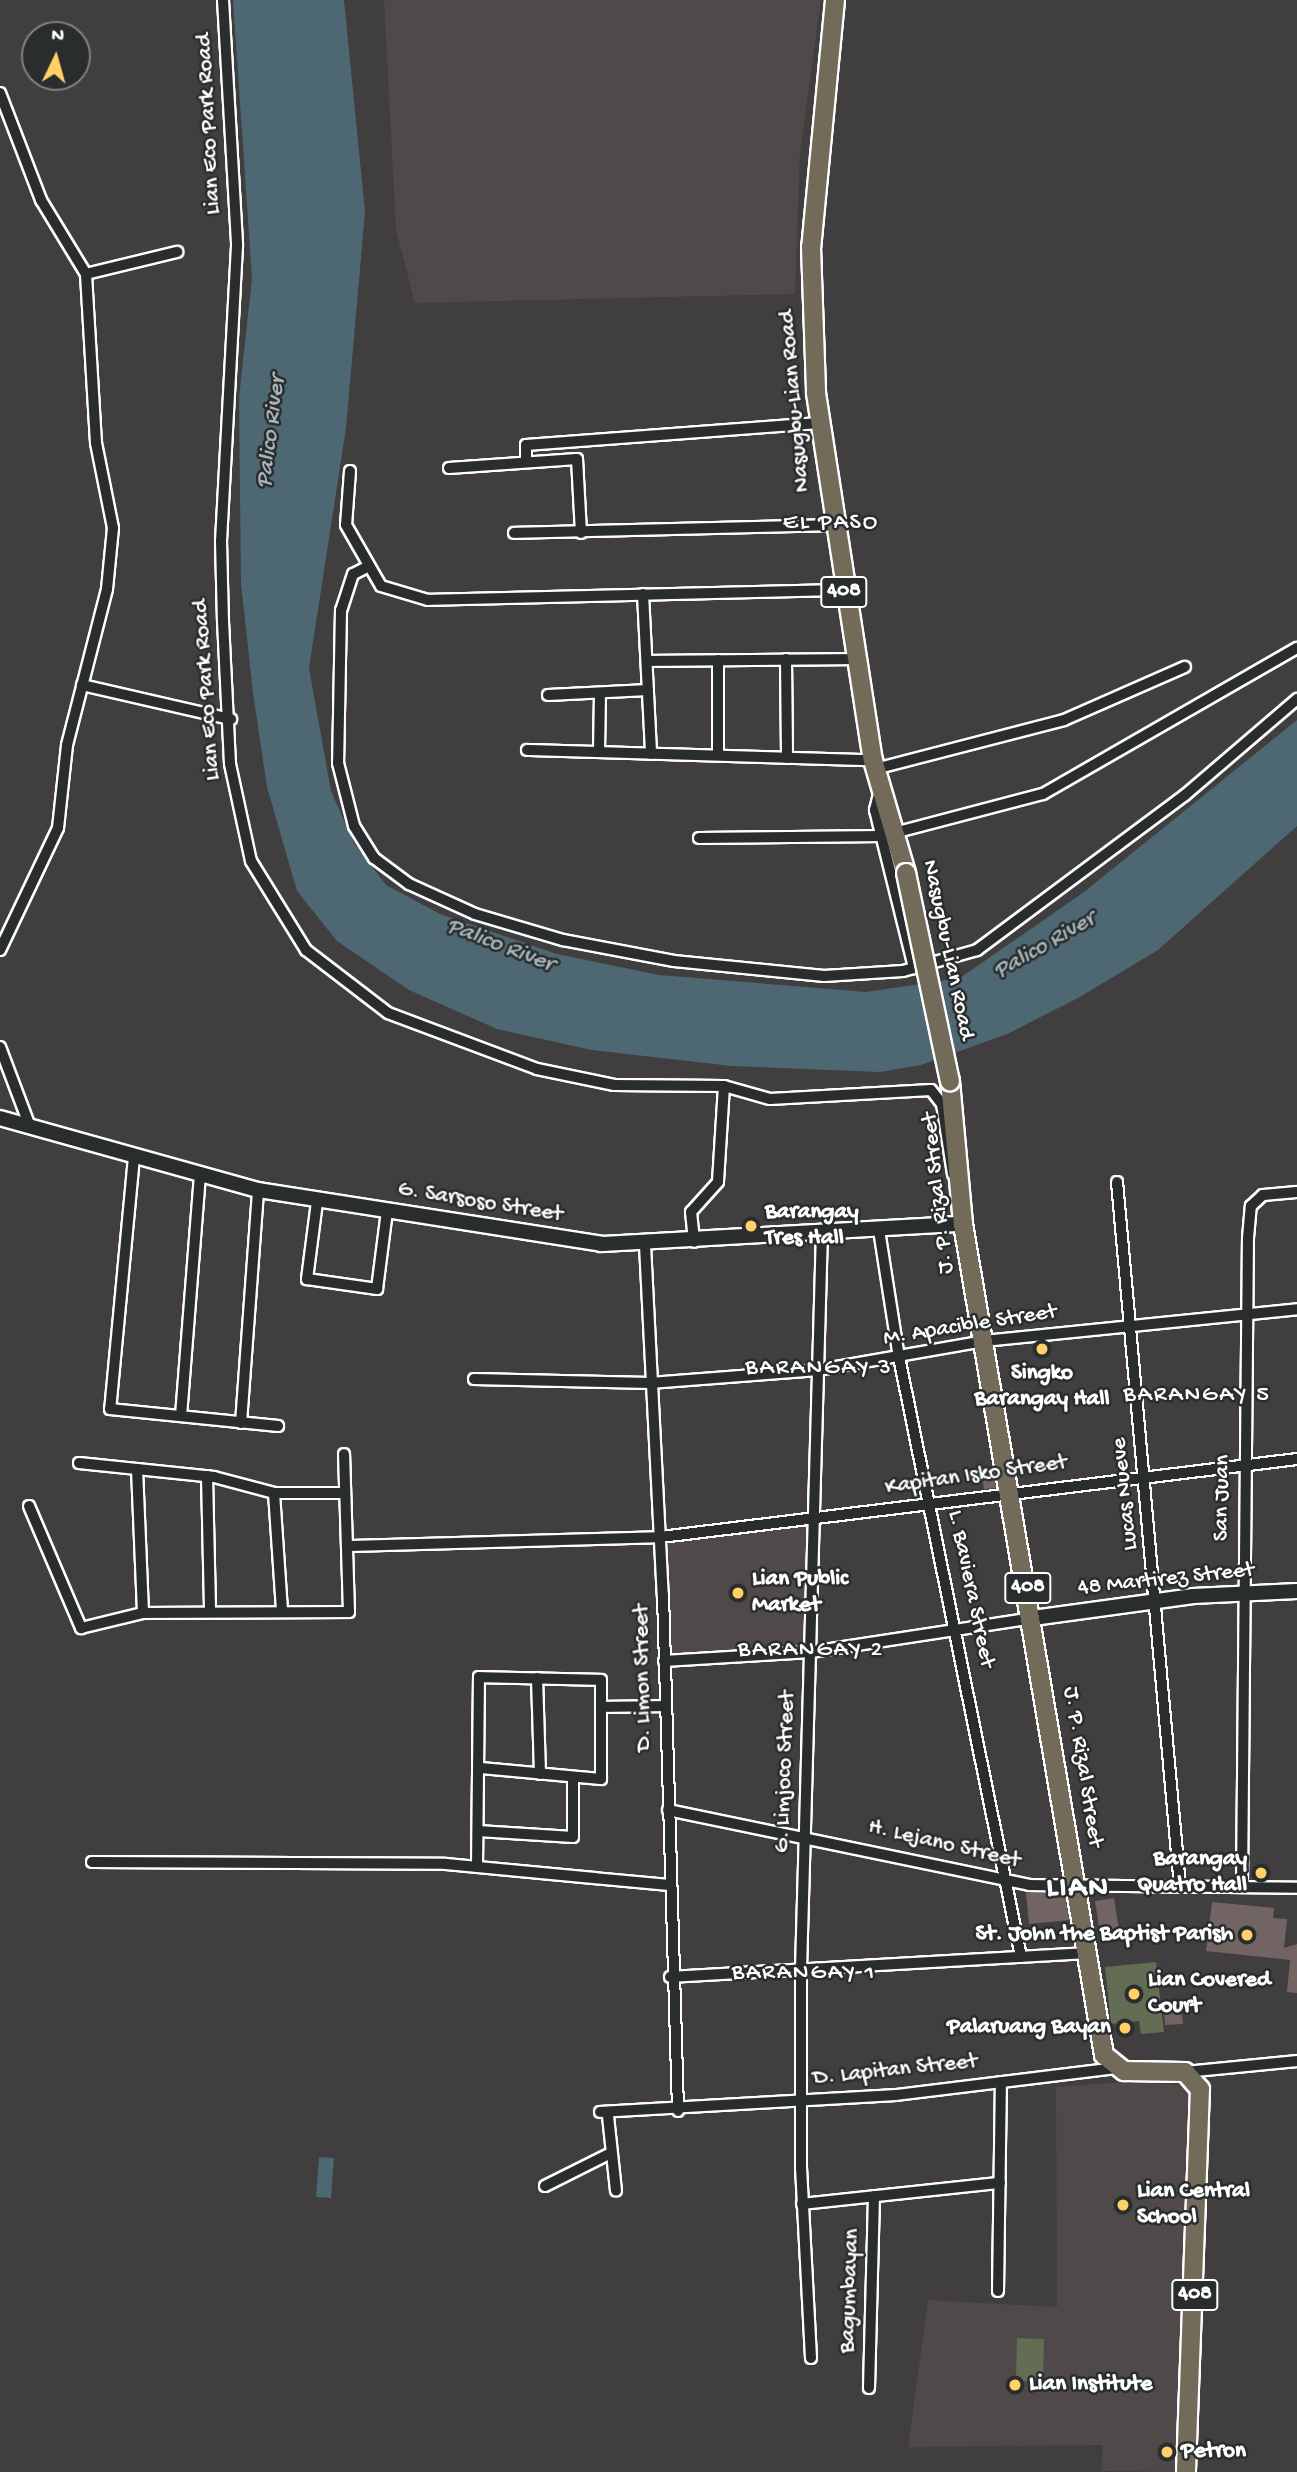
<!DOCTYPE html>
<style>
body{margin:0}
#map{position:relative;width:1297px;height:2472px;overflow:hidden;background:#403e3e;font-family:"Gochi Hand",sans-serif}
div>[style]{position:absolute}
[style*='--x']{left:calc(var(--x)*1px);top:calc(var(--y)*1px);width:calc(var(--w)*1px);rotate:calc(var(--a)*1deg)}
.built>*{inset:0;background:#4f4949}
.green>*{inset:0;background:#636d54}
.water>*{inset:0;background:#4e6873}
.building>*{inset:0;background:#736464}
.roads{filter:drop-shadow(2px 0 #fff) drop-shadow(-2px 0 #fff) drop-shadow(0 2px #fff) drop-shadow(0 -2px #fff)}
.minor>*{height:10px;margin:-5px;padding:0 5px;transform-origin:5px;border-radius:5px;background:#2a2d2e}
.tertiary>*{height:14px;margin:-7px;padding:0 7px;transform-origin:7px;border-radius:7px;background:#2a2d2e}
.primary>*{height:18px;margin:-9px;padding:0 9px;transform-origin:9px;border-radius:9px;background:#736b5a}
.bridges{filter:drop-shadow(2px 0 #fff) drop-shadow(-2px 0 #fff) drop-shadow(0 2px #fff) drop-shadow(0 -2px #fff)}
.primary-bridge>*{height:18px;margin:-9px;padding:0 9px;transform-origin:9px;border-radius:9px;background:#736b5a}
.dots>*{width:19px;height:19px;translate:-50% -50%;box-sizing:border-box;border:4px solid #2a2d2e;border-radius:50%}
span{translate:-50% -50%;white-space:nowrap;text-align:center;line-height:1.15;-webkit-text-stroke:5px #2a2d2e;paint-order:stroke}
.shield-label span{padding:2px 5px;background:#2a2d2e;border:2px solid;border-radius:5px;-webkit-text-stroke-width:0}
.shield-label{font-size:21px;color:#fff;font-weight:700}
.street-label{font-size:23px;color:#fff}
.poi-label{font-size:23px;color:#fff;font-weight:700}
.left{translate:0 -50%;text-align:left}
.right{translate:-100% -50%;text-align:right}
.water-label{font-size:24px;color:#a6b4b9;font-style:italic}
.neighbourhood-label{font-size:24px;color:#fff;letter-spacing:2px}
.district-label{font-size:30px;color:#fff;font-weight:700;letter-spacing:2px}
.north{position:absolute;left:21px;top:21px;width:70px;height:70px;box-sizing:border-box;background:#2a2d2e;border:2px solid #7f8182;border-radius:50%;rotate:5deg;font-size:19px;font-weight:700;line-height:28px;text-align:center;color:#fff}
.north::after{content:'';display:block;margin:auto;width:24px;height:32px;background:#ffd166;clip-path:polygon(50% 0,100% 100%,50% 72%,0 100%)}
</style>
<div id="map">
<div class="built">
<div style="clip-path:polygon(384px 0,821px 0,800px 152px,795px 294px,415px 303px,396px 230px)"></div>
<div style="clip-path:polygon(808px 1523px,806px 1647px,670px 1655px,668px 1539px)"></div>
<div style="clip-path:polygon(1125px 2082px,1185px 2085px,1195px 2103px,1177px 2472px,1101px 2471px,1103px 2445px,908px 2447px,928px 2300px,1057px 2307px,1056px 2087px)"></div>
</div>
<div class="green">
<div style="clip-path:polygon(1156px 1962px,1164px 2032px,1141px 2034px,1139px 2021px,1111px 2024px,1105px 1967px)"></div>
<div style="clip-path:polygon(1017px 2338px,1044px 2339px,1043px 2382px,1016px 2381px)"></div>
</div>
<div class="water">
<div style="clip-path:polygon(233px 0,344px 0,365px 212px,346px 428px,309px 668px,331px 791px,354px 843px,386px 885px,440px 914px,557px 954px,659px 975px,866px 992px,960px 978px,1084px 892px,1297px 720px,1297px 826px,1158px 950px,1078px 998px,1007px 1034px,921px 1065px,880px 1072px,732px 1066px,592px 1050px,497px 1029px,409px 990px,337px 941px,297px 891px,267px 787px,253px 693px,241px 583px,239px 398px,252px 278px)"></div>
<div style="clip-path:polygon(319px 2157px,334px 2158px,331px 2198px,316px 2197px)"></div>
</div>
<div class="building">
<div style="clip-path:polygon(993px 1467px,996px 1488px,984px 1489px,981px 1468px)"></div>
<div style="clip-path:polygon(1026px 1893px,1065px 1893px,1069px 1920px,1029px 1924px)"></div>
<div style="clip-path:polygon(1114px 1898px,1120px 1937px,1101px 1940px,1095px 1901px)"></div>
<div style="clip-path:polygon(1212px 1902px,1274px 1908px,1273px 1918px,1287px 1919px,1284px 1948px,1297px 1944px,1297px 1993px,1287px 1992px,1290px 1960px,1206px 1951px)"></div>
<div style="clip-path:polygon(1181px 2009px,1183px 2024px,1165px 2025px,1164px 2010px)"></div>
</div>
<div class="roads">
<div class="minor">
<div style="--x:223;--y:0;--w:246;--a:86.7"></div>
<div style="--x:237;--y:246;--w:295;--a:93.1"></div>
<div style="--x:221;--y:541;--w:80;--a:88.6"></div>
<div style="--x:223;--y:621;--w:143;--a:87.2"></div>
<div style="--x:230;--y:764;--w:99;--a:77.8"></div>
<div style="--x:251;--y:861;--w:105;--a:58.3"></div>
<div style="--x:306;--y:950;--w:103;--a:37.5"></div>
<div style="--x:388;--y:1013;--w:159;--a:20.6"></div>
<div style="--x:537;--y:1069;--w:79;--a:11.7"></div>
<div style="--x:614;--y:1085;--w:110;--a:0.5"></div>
<div style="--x:724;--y:1086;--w:96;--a:93.6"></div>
<div style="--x:718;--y:1182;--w:40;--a:132"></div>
<div style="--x:691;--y:1212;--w:30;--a:84"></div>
<div style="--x:0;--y:93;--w:115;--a:69"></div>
<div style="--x:41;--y:200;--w:87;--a:58.7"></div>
<div style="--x:86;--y:274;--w:94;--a:-13.6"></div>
<div style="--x:526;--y:461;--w:16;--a:-90"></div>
<div style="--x:526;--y:445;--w:294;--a:-4.3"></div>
<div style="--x:449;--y:468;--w:128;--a:-4"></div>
<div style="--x:577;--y:459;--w:74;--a:86.9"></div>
<div style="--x:350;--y:471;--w:54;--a:94.2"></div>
<div style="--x:346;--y:525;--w:70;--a:60.2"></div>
<div style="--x:381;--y:586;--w:49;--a:16.6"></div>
<div style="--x:428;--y:600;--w:416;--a:-1.4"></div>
<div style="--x:514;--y:533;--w:318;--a:-1.4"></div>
<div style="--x:369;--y:566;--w:18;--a:153"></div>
<div style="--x:353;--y:574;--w:38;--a:108"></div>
<div style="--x:341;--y:610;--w:153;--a:91.1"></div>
<div style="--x:338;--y:763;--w:65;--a:75.7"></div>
<div style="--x:354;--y:826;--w:38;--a:58"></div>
<div style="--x:374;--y:858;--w:44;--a:36.6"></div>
<div style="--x:409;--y:884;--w:72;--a:24.4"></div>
<div style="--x:475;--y:914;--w:92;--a:16.5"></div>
<div style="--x:563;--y:940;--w:113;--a:10.7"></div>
<div style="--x:674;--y:961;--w:151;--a:5.7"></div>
<div style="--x:824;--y:976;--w:79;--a:-3.6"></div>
<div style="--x:903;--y:971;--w:77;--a:-15.8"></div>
<div style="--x:977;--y:950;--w:259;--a:-36.7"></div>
<div style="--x:1185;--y:795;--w:148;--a:-40.6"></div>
<div style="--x:643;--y:594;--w:160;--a:87.1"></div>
<div style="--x:786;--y:659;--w:99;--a:89.4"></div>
<div style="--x:647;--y:661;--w:210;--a:-0.5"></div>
<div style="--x:82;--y:685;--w:153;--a:12.9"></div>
<div style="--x:548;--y:695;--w:100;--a:-2.9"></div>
<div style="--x:527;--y:750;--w:346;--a:1.7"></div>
<div style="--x:599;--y:751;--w:58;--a:-89"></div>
<div style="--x:718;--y:755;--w:95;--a:-90"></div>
<div style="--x:875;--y:769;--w:195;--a:-14.5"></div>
<div style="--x:1064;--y:720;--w:132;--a:-23.7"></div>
<div style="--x:880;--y:790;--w:21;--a:104"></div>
<div style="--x:875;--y:810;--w:163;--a:76.1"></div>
<div style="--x:894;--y:833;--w:154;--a:-14.7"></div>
<div style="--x:1043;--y:794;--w:293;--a:-29.9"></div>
<div style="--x:699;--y:838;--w:184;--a:-0.6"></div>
<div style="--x:0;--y:950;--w:135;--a:-64.6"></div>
<div style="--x:58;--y:828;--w:83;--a:-83.8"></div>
<div style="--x:67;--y:745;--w:161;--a:-75.6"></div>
<div style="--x:107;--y:589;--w:61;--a:-84.4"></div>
<div style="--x:113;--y:528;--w:87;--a:-101.3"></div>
<div style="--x:96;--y:443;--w:169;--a:-93.4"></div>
<div style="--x:0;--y:1047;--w:85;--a:69.4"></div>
<div style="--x:724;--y:1086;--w:48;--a:15.8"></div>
<div style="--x:770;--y:1099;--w:161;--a:-3.2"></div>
<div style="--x:931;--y:1090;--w:18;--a:52"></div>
<div style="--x:942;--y:1104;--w:71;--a:81.1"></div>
<div style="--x:134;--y:1157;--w:253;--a:95.4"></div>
<div style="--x:110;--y:1409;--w:169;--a:5.8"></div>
<div style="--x:1117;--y:1182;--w:707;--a:84.89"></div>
<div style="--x:317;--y:1202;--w:78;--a:97.4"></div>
<div style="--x:307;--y:1279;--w:71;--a:8.1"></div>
<div style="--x:377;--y:1289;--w:79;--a:-82.7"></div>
<div style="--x:879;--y:1230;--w:129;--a:81.1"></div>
<div style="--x:899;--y:1357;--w:612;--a:78.51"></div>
<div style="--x:645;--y:1245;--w:350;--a:87.1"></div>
<div style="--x:663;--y:1595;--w:516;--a:88.33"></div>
<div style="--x:474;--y:1379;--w:176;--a:1.3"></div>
<div style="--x:650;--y:1383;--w:169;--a:-4.4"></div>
<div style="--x:818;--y:1370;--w:169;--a:-9.9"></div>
<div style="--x:984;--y:1341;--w:315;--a:-5.8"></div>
<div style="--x:181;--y:1416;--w:240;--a:-85.5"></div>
<div style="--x:241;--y:1423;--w:234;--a:-85.8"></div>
<div style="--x:79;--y:1463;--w:136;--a:5.9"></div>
<div style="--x:214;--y:1477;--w:62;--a:14.9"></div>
<div style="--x:274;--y:1493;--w:71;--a:0"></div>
<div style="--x:137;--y:1469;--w:144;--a:87.6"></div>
<div style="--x:207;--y:1476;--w:136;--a:88.7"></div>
<div style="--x:274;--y:1493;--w:118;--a:86.1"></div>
<div style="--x:29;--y:1506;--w:133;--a:66.9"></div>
<div style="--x:81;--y:1628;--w:64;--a:-13.6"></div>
<div style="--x:143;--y:1613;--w:206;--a:-0.3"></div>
<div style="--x:349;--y:1612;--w:158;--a:-91.8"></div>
<div style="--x:347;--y:1546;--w:314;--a:-1.6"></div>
<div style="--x:661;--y:1537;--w:641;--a:-6.99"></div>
<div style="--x:664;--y:1661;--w:147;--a:-3.5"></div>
<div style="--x:811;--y:1652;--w:225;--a:-8.7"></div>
<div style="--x:537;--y:1678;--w:96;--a:88.2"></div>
<div style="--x:601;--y:1707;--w:65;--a:-0.9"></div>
<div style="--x:668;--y:1810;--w:369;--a:11.7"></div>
<div style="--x:1029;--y:1885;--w:268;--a:0.6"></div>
<div style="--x:478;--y:1831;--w:95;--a:3.6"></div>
<div style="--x:573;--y:1837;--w:59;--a:-90"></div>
<div style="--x:92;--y:1862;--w:354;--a:0.3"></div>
<div style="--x:446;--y:1864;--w:224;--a:5.4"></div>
<div style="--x:477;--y:1867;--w:190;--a:-89.4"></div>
<div style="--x:479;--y:1677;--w:122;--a:1.4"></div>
<div style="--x:601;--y:1680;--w:99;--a:90"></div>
<div style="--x:601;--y:1779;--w:121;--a:-174.8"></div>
<div style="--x:1242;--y:1884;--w:646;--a:-89.47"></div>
<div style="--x:1248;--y:1238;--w:32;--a:-85"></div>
<div style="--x:1251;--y:1206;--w:16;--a:-43"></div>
<div style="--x:1263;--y:1195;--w:34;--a:-5"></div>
<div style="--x:670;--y:1977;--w:418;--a:-3.3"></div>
<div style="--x:1185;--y:2072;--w:113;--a:-5.6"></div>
<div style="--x:600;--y:2112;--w:296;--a:-3.3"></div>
<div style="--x:896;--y:2095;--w:221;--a:-7"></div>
<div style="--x:608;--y:2116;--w:75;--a:83.9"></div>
<div style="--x:545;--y:2186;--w:74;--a:-26.6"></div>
<div style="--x:802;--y:2204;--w:199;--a:-6.1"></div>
<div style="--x:998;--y:2291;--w:209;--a:-89.2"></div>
<div style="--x:811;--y:2358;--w:190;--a:-93"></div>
<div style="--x:801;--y:2168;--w:199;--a:-90"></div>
<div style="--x:801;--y:1969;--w:736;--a:-88.37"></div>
<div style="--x:869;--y:2388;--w:192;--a:-88.5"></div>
</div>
<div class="tertiary">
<div style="--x:0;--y:1118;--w:268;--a:15.6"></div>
<div style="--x:258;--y:1190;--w:347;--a:8.9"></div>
<div style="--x:601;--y:1244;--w:363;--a:-3.2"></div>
<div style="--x:1033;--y:1618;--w:162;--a:-7.8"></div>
<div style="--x:1193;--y:1596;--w:104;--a:-2.8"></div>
</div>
<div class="primary">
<div style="--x:835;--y:0;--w:248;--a:95.5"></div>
<div style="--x:811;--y:247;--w:146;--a:88"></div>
<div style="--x:816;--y:393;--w:371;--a:81.2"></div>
<div style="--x:873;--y:760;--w:118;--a:73.7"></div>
<div style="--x:950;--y:1081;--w:144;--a:84.8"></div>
<div style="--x:963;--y:1224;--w:843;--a:80.37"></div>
<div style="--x:1104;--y:2055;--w:26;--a:39"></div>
<div style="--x:1124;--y:2071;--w:61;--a:0.9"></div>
<div style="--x:1185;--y:2072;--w:23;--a:49"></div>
<div style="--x:1200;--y:2089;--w:383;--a:92.1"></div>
</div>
</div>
<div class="bridges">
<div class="primary-bridge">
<div style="--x:906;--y:873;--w:213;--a:78.1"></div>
</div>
</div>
<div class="dots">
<div style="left:751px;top:1226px;background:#ffd166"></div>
<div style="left:1042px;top:1349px;background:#ffd166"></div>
<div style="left:738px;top:1593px;background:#ffd166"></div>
<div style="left:1261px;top:1873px;background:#ffd166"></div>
<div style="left:1247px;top:1935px;background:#ffd166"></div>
<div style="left:1134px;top:1994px;background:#ffd166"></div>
<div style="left:1125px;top:2028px;background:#ffd166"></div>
<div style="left:1123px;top:2205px;background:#ffd166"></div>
<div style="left:1015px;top:2385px;background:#ffd166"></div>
<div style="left:1167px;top:2452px;background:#ffd166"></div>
</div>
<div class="shield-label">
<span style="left:844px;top:592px">408</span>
<span style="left:1028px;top:1588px">408</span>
<span style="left:1195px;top:2295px">408</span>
</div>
<div class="street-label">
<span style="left:210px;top:124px;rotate:-93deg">Lian Eco Park Road</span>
<span style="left:796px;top:401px;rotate:-95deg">Nasugbu-Lian Road</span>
<span style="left:208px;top:690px;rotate:-94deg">Lian Eco Park Road</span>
<span style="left:947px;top:950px;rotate:78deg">Nasugbu-Lian Road</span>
<span style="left:939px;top:1193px;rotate:-96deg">J. P. Rizal Street</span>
<span style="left:480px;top:1203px;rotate:9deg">G. Sarsoso Street</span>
<span style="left:970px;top:1326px;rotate:-9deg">M. Apacible Street</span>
<span style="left:976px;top:1476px;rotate:-8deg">Kapitan Isko Street</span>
<span style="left:1126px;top:1494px;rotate:-96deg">Lucas Nueve</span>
<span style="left:1223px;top:1498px;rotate:-89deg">San Juan</span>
<span style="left:1166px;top:1580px;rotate:-6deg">48 Martirez Street</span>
<span style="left:970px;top:1589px;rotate:78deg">L. Baviera Street</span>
<span style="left:644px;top:1678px;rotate:-91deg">D. Limon Street</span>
<span style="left:1082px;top:1767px;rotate:81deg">J. P. Rizal Street</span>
<span style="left:786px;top:1772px;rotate:-88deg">G. Limjoco Street</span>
<span style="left:944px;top:1845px;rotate:13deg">H. Lejano Street</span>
<span style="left:895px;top:2071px;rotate:-6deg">D. Lapitan Street</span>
<span style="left:851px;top:2291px;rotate:-88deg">Bagumbayan</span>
</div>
<div class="poi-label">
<span class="left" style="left:765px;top:1226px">Barangay<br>Tres Hall</span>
<span style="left:1042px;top:1387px">Singko<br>Barangay Hall</span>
<span class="left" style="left:752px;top:1593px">Lian Public<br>Market</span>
<span class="right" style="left:1247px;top:1873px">Barangay<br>Quatro Hall</span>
<span class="right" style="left:1233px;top:1935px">St. John the Baptist Parish</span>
<span class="left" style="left:1148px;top:1994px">Lian Covered<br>Court</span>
<span class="right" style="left:1111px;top:2028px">Palaruang Bayan</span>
<span class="left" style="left:1137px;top:2205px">Lian Central<br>School</span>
<span class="left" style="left:1029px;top:2385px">Lian Institute</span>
<span class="left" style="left:1181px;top:2452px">Petron</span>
</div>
<div class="water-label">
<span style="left:272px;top:432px;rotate:-83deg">Palico River</span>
<span style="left:500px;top:946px;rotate:21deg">Palico River</span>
<span style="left:1045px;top:946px;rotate:-30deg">Palico River</span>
</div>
<div class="neighbourhood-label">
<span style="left:831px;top:524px">EL PASO</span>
<span style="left:819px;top:1369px">BARANGAY 3</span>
<span style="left:1197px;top:1396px">BARANGAY 5</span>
<span style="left:811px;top:1651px">BARANGAY 2</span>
<span style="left:804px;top:1974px">BARANGAY 1</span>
</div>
<div class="district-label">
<span style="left:1078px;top:1890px">LIAN</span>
</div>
<div class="north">N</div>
</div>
